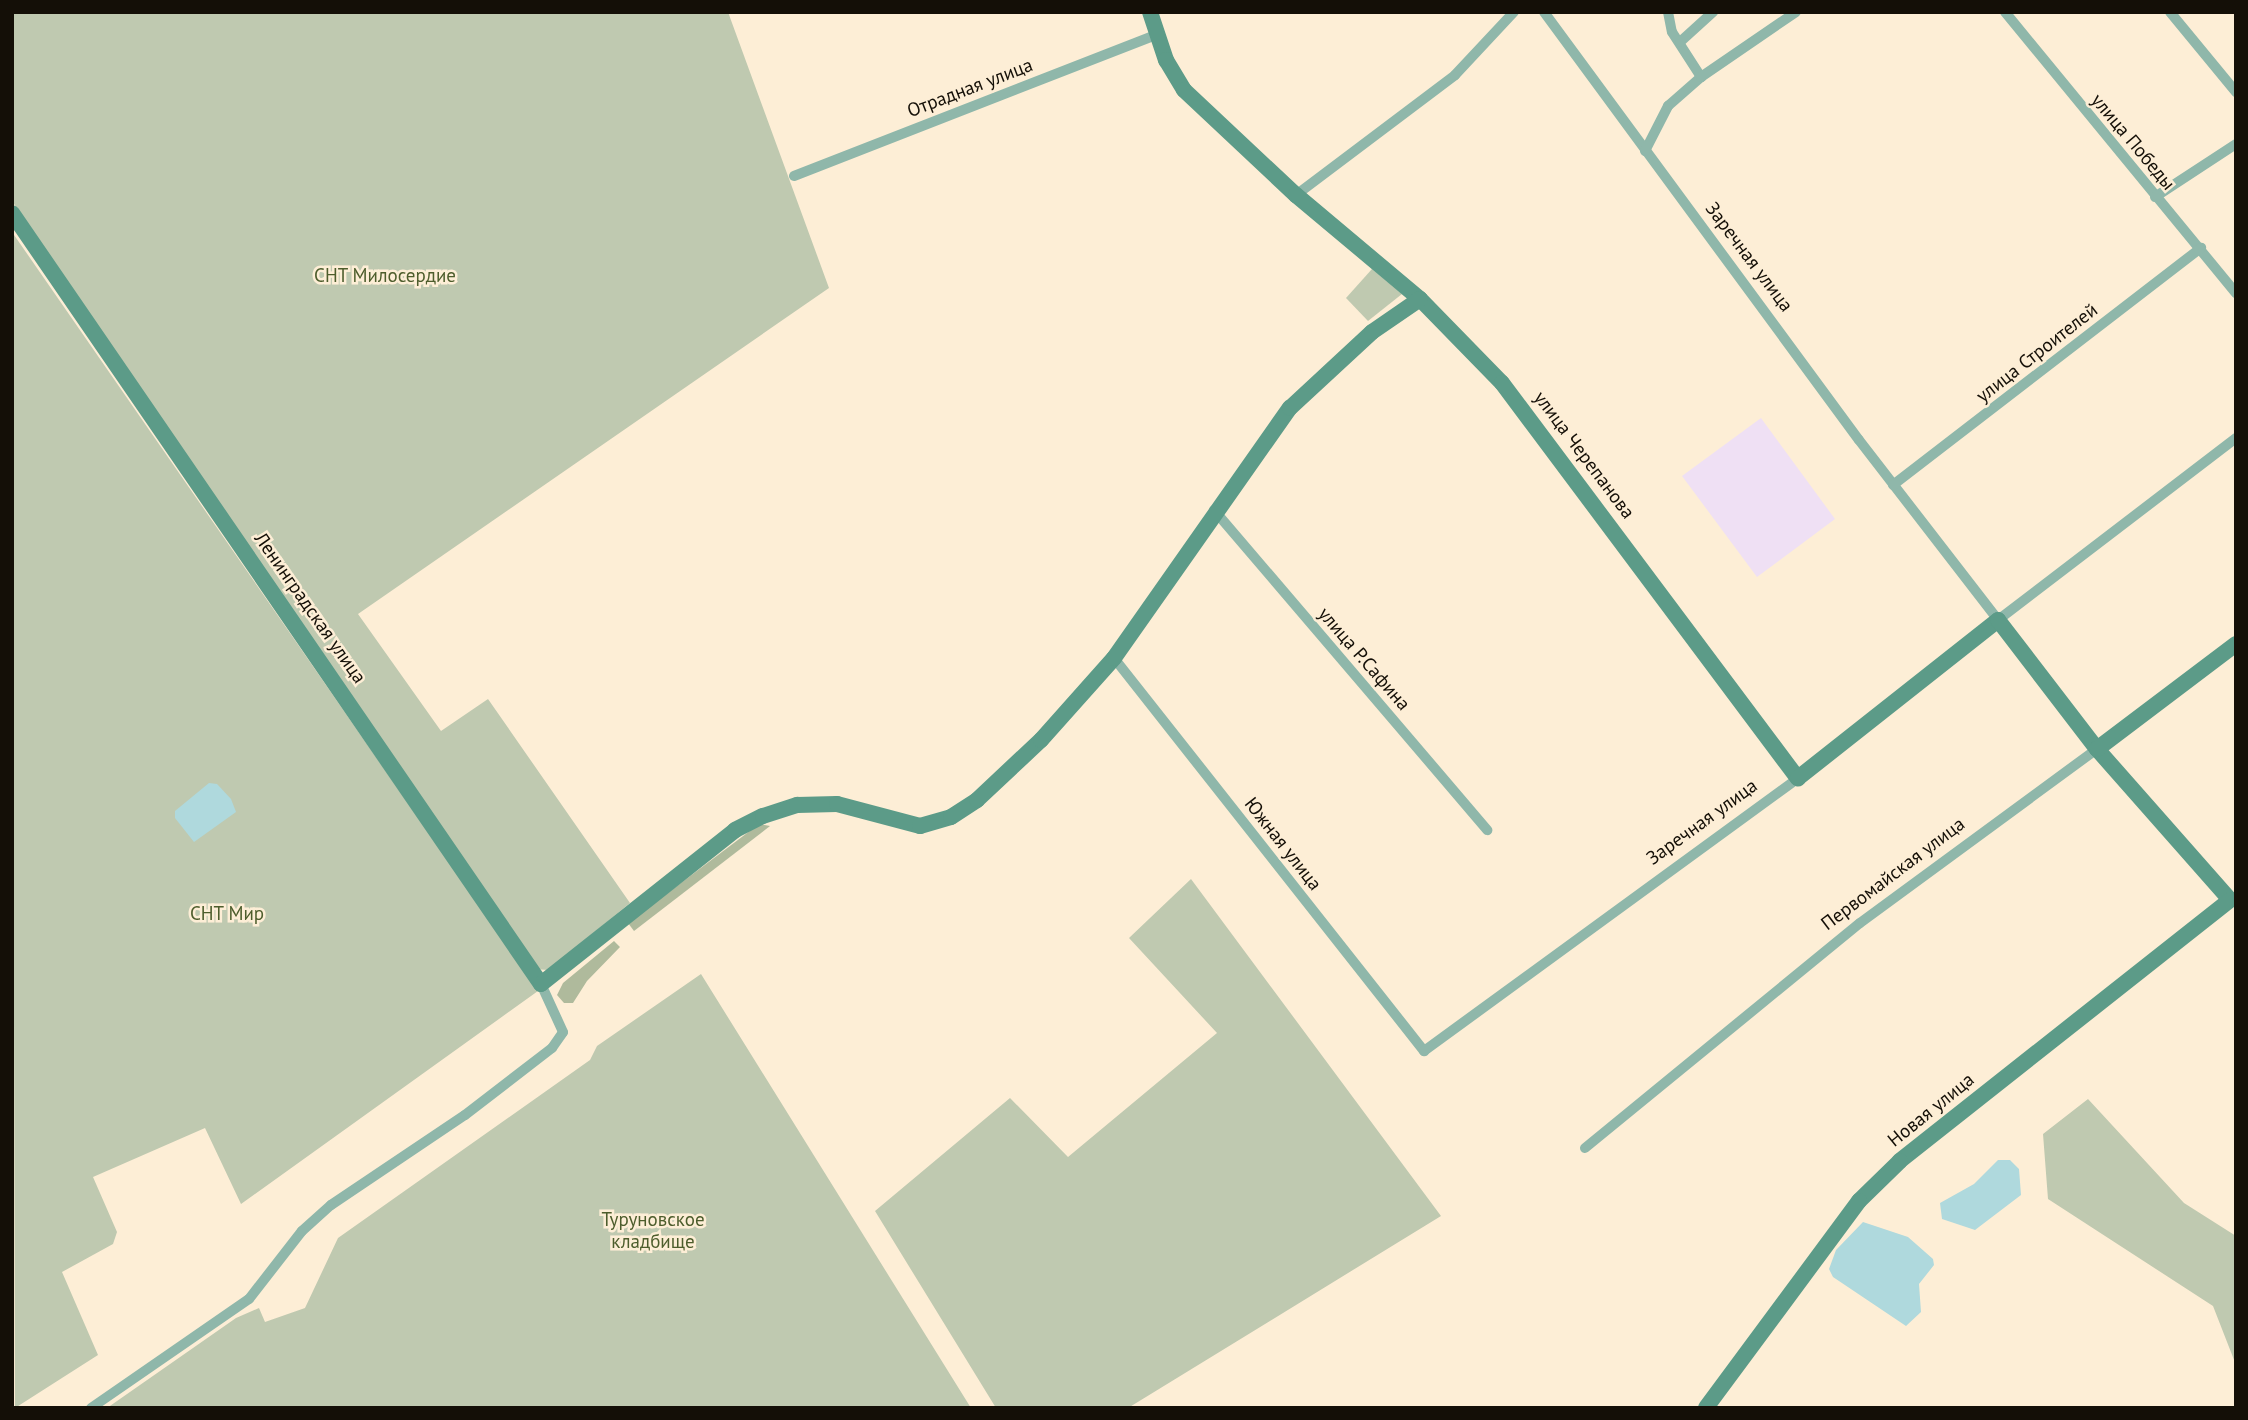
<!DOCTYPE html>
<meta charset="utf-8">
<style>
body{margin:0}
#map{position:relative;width:2248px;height:1420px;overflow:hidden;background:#fdeed6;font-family:"PT Sans",sans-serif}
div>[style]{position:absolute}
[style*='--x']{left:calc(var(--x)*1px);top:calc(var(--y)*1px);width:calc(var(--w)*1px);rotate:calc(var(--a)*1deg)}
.education>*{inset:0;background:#efe0f4}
.green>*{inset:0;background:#bfc9b0}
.forest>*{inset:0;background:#afba9c}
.water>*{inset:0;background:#afd9dd}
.street>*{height:10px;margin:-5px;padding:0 5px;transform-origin:5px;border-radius:5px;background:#8fb7aa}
.secondary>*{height:16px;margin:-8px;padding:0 8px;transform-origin:8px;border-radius:8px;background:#5c9b88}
span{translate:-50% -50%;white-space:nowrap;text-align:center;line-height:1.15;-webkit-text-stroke:5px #fdeed6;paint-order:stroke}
.street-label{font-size:19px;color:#140f07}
.park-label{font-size:19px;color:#4d5d2c}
.frame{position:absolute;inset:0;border:14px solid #140f07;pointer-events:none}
</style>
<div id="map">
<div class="education">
<div style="clip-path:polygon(1761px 418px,1835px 519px,1757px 577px,1682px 476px)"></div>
</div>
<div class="green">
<div style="clip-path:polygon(12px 12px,728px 12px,829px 288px,358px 614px,441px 731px,488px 699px,630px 903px,548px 970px,535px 969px,12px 201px)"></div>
<div style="clip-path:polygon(12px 232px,538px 991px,241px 1204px,205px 1128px,93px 1177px,117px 1232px,113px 1244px,62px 1272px,98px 1355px,15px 1408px)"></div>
<div style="clip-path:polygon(1372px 269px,1402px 294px,1368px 321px,1346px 298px)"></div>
<div style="clip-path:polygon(1191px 879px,1441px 1216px,1128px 1408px,996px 1408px,875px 1211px,1010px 1098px,1068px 1157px,1217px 1033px,1129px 938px)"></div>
<div style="clip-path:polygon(701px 974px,971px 1408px,107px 1408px,236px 1318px,259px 1308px,265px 1322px,305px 1308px,338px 1238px,590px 1060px,597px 1046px)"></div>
<div style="clip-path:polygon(2088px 1099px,2184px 1203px,2236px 1236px,2236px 1365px,2213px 1306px,2048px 1199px,2043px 1134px)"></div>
</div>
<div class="forest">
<div style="clip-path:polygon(759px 824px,770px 826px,634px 931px,628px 923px)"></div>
<div style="clip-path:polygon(614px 941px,620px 947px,587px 981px,573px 1003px,564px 1003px,557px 995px,563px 983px)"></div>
</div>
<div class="water">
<div style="clip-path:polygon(209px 783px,217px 784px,231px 799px,236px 812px,194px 842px,175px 818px,175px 811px)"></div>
<div style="clip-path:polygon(1998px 1160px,2010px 1160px,2019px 1169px,2021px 1195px,1975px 1230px,1942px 1219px,1940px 1203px,1974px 1184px)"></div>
<div style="clip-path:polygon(1863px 1222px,1908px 1237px,1933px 1259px,1934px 1265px,1919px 1284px,1921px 1312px,1906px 1326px,1833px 1277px,1829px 1269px,1836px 1250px)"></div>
</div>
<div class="street">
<div style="--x:1544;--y:12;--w:531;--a:53.65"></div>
<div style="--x:1859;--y:440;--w:227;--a:52.3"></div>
<div style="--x:1998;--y:620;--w:300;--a:-37.4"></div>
<div style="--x:1668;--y:12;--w:20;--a:79"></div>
<div style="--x:1672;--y:32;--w:54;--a:57.2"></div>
<div style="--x:2005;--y:12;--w:364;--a:50.6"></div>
<div style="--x:2170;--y:12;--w:104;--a:50.5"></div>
<div style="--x:1680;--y:42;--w:45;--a:-42.3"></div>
<div style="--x:1645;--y:151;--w:51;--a:-62.9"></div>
<div style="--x:1668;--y:106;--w:44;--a:-41.3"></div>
<div style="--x:1701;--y:77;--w:115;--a:-34.4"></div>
<div style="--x:794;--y:176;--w:391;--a:-21.3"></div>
<div style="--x:1296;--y:195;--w:199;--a:-37"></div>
<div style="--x:1455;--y:75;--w:86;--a:-46.9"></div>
<div style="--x:2155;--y:197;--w:97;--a:-33.2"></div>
<div style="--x:1893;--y:485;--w:389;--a:-37.6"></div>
<div style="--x:1214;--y:510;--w:421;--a:49.5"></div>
<div style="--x:1114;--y:658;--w:501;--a:51.73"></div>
<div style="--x:1424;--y:1051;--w:463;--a:-36.1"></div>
<div style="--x:1585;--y:1148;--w:355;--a:-39.3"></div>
<div style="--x:1860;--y:923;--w:294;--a:-36.3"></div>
<div style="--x:91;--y:1408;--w:192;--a:-34.6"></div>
<div style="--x:249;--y:1299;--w:86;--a:-52.1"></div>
<div style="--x:302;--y:1231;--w:39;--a:-42"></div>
<div style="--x:331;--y:1205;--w:161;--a:-33.9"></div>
<div style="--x:465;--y:1115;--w:110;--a:-37.6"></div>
<div style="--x:552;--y:1048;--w:19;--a:-55"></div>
<div style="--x:563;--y:1032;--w:53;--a:-114.6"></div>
</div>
<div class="secondary">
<div style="--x:1150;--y:12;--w:51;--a:71.6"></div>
<div style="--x:1166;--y:60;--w:35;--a:59"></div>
<div style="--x:1184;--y:90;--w:154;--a:43.2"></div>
<div style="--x:1296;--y:195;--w:162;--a:40"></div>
<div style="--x:1420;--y:299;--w:117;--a:45.7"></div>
<div style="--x:1502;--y:383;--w:494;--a:53.2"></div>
<div style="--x:1798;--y:778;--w:255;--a:-38.3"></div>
<div style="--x:1998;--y:620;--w:163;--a:52.5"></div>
<div style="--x:2097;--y:749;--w:201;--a:48.6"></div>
<div style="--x:2230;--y:900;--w:421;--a:141.7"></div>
<div style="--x:1900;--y:1161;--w:57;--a:135.7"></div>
<div style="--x:1859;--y:1201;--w:257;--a:126.5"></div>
<div style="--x:12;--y:213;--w:935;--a:55.55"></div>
<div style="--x:541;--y:984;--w:248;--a:-38.4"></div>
<div style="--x:735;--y:830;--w:31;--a:-27"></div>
<div style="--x:763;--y:816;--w:36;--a:-18"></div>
<div style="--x:797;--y:805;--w:40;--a:-1.4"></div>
<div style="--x:837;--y:804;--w:86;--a:14.8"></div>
<div style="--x:920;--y:826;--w:32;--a:-16"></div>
<div style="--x:951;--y:817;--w:31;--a:-33"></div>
<div style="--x:977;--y:800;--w:88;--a:-43.2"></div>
<div style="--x:1041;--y:740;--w:110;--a:-48.3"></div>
<div style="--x:1114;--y:658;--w:306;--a:-54.9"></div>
<div style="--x:1290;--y:408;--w:112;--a:-42.8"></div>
<div style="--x:1372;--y:332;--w:58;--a:-34.5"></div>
<div style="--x:2097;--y:749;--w:174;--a:-37.1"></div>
</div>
<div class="street-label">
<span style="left:970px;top:88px;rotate:-21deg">Отрадная улица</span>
<span style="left:2133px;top:142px;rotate:50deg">улица Победы</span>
<span style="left:1749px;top:257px;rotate:53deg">Заречная улица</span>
<span style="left:2037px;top:353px;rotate:-38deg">улица Строителей</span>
<span style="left:1584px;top:455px;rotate:53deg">улица Черепанова</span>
<span style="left:310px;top:608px;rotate:55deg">Ленинградская улица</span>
<span style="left:1364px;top:659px;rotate:49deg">улица Р.Сафина</span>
<span style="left:1702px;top:822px;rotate:-36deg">Заречная улица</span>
<span style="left:1283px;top:844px;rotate:52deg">Южная улица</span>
<span style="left:1893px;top:874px;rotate:-37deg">Первомайская улица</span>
<span style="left:1931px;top:1110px;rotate:-39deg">Новая улица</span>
</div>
<div class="park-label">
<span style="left:385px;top:276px">СНТ Милосердие</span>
<span style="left:227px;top:914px">СНТ Мир</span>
<span style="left:653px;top:1231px">Туруновское<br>кладбище</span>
</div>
<div class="frame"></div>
</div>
